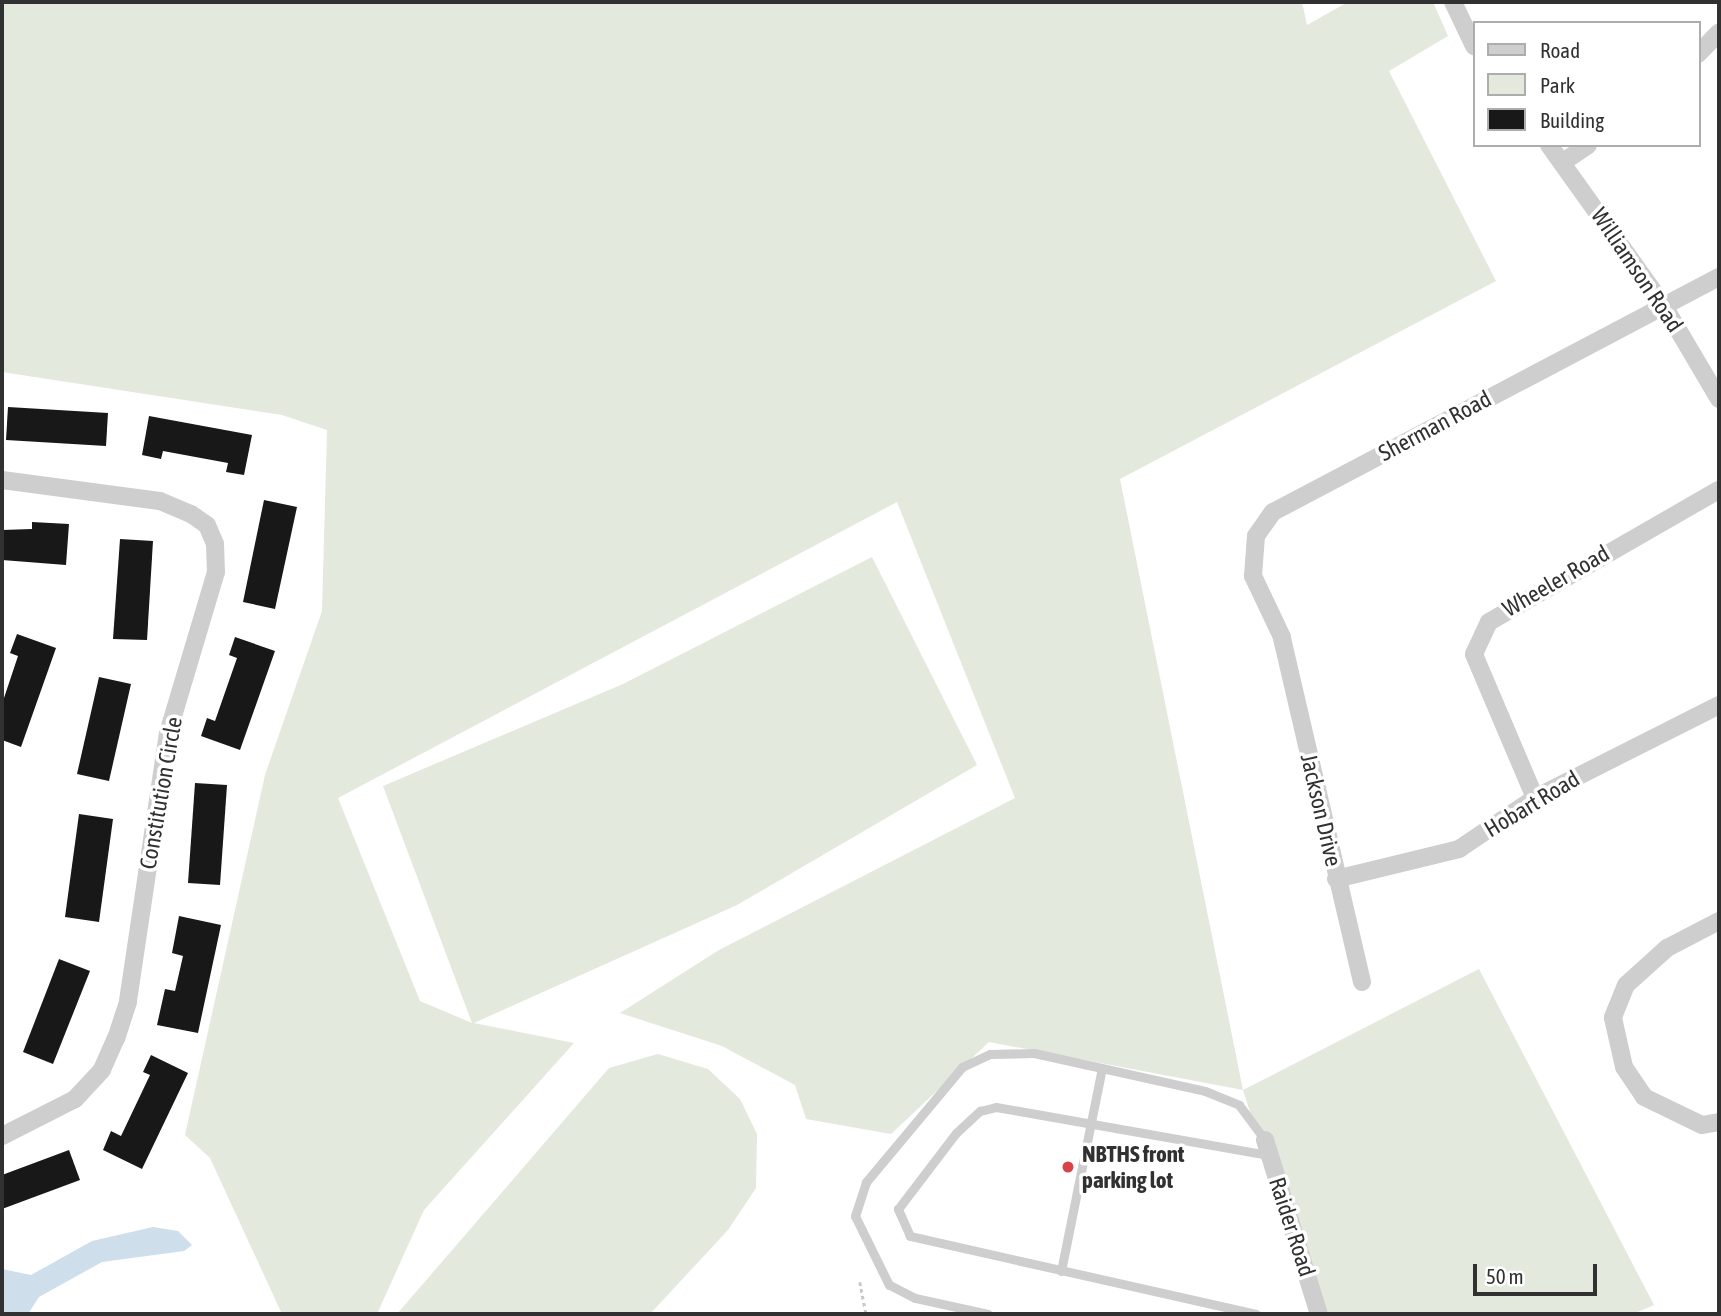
<!DOCTYPE html>
<style>
body{margin:0}
#map{position:relative;width:1721px;height:1316px;overflow:hidden;background:#fff;font-family:"Asap Condensed",sans-serif}
div>[style]{position:absolute}
[style*='--x']{left:calc(var(--x)*1px);top:calc(var(--y)*1px);width:calc(var(--w)*1px);rotate:calc(var(--a)*1deg)}
.green>*{inset:0;background:#e3e9dd}
.water>*{inset:0;background:#cedeea}
.building>*{inset:0;background:#181818}
.path>*{height:2.5px;margin-top:-1.25px;transform-origin:0;background:repeating-linear-gradient(90deg,#c8c8c8 0 3.5px,transparent 0 7px)}
.service>*{height:9px;margin:-4.5px;padding:0 4.5px;transform-origin:4.5px;border-radius:4.5px;background:#cecece}
.minor>*{height:18px;margin:-9px;padding:0 9px;transform-origin:9px;border-radius:9px;background:#cecece}
.dots>*{width:19px;height:19px;translate:-50% -50%;box-sizing:border-box;border:4px solid #fff;border-radius:50%}
span{translate:-50% -50%;white-space:nowrap;text-align:center;line-height:1.15;-webkit-text-stroke:7px #fff;paint-order:stroke}
.street-label{font-size:23px;color:#313131}
.poi-label{font-size:23px;color:#313131;font-weight:700}
.left{translate:0 -50%;text-align:left}
.frame{position:absolute;inset:0;border:4px solid #313131;pointer-events:none}
.legend{position:absolute;left:1473px;top:21px;width:228px;height:126px;box-sizing:border-box;background:#fff;border:2px solid #adadad;margin:0;padding:9px 12px;list-style:none;font-size:21px;color:#313131}
.legend li{display:flex;align-items:center;gap:14px;height:35px}
.legend b{width:35px;border:2px solid #adadad}
.scale{position:absolute;left:1473px;top:1264px;width:124px;height:32px;box-sizing:border-box;border:4px solid #313131;border-top:0;padding-left:9px;font-size:21px;line-height:24px;white-space:nowrap;color:#313131;-webkit-text-stroke:5px #fff;paint-order:stroke}
</style>
<div id="map">
<div class="green">
<div style="clip-path:polygon(2px 2px,1302px 2px,1307px 25px,1348px 2px,1433px 2px,1448px 36px,1389px 71px,1496px 281px,1120px 479px,1243px 1090px,1479px 969px,1654px 1305px,1633px 1314px,1314px 1314px,1243px 1090px,989px 1042px,891px 1134px,806px 1119px,795px 1085px,722px 1046px,620px 1013px,719px 950px,1015px 798px,897px 502px,338px 798px,420px 1001px,472px 1023px,383px 786px,623px 684px,872px 557px,977px 765px,737px 905px,474px 1023px,574px 1043px,424px 1210px,377px 1314px,282px 1314px,210px 1158px,185px 1135px,265px 775px,322px 611px,327px 430px,282px 415px,2px 372px)"></div>
<div style="clip-path:polygon(658px 1054px,708px 1069px,740px 1099px,757px 1134px,756px 1188px,728px 1230px,650px 1314px,397px 1314px,609px 1068px)"></div>
</div>
<div class="water">
<div style="clip-path:polygon(153px 1227px,178px 1231px,192px 1245px,184px 1251px,102px 1262px,39px 1297px,28px 1314px,2px 1314px,2px 1269px,31px 1275px,92px 1241px)"></div>
</div>
<div class="building">
<div style="clip-path:polygon(8px 407px,108px 413px,106px 446px,6px 440px)"></div>
<div style="clip-path:polygon(149px 416px,252px 435px,244px 475px,226px 472px,228px 463px,163px 451px,161px 459px,142px 455px)"></div>
<div style="clip-path:polygon(264px 500px,297px 507px,275px 609px,243px 602px)"></div>
<div style="clip-path:polygon(32px 522px,69px 524px,66px 565px,2px 560px,2px 530px,32px 529px)"></div>
<div style="clip-path:polygon(120px 539px,153px 541px,147px 640px,113px 639px)"></div>
<div style="clip-path:polygon(17px 634px,56px 648px,21px 747px,2px 740px,2px 704px,18px 656px,10px 653px)"></div>
<div style="clip-path:polygon(235px 637px,275px 651px,240px 750px,201px 736px,207px 718px,215px 721px,237px 658px,229px 655px)"></div>
<div style="clip-path:polygon(99px 677px,131px 684px,109px 781px,77px 774px)"></div>
<div style="clip-path:polygon(195px 783px,227px 785px,220px 885px,188px 883px)"></div>
<div style="clip-path:polygon(79px 814px,113px 819px,99px 922px,65px 917px)"></div>
<div style="clip-path:polygon(179px 916px,221px 925px,198px 1033px,157px 1025px,165px 989px,175px 991px,183px 956px,172px 953px)"></div>
<div style="clip-path:polygon(59px 959px,90px 971px,53px 1064px,23px 1052px)"></div>
<div style="clip-path:polygon(151px 1055px,188px 1073px,142px 1169px,103px 1150px,111px 1131px,121px 1136px,150px 1075px,143px 1072px)"></div>
<div style="clip-path:polygon(69px 1150px,80px 1180px,2px 1209px,2px 1175px)"></div>
</div>
<div class="path">
<div style="--x:860;--y:1282;--w:33;--a:79"></div>
</div>
<div class="service">
<div style="--x:1061;--y:1271;--w:207;--a:-78.6"></div>
<div style="--x:988;--y:1314;--w:75;--a:-167.6"></div>
<div style="--x:915;--y:1298;--w:29;--a:-153"></div>
<div style="--x:889;--y:1285;--w:77;--a:-116.2"></div>
<div style="--x:855;--y:1216;--w:36;--a:-72"></div>
<div style="--x:866;--y:1182;--w:150;--a:-50.1"></div>
<div style="--x:962;--y:1067;--w:31;--a:-25"></div>
<div style="--x:990;--y:1054;--w:44;--a:-1.3"></div>
<div style="--x:1034;--y:1053;--w:175;--a:12.5"></div>
<div style="--x:1205;--y:1091;--w:37;--a:22"></div>
<div style="--x:1239;--y:1105;--w:44;--a:53.4"></div>
<div style="--x:1256;--y:1314;--w:355;--a:-167.3"></div>
<div style="--x:910;--y:1236;--w:30;--a:-114"></div>
<div style="--x:898;--y:1209;--w:96;--a:-52.7"></div>
<div style="--x:956;--y:1133;--w:33;--a:-43"></div>
<div style="--x:980;--y:1111;--w:16;--a:-14"></div>
<div style="--x:996;--y:1107;--w:277;--a:10"></div>
</div>
<div class="minor">
<div style="--x:1453;--y:2;--w:49;--a:64.5"></div>
<div style="--x:1698;--y:54;--w:30;--a:-46"></div>
<div style="--x:1549;--y:145;--w:198;--a:54.5"></div>
<div style="--x:1664;--y:306;--w:108;--a:59.4"></div>
<div style="--x:1563;--y:162;--w:30;--a:-34"></div>
<div style="--x:2;--y:480;--w:159;--a:7.6"></div>
<div style="--x:160;--y:501;--w:34;--a:23"></div>
<div style="--x:191;--y:514;--w:19;--a:35"></div>
<div style="--x:207;--y:525;--w:21;--a:67"></div>
<div style="--x:215;--y:544;--w:28;--a:88"></div>
<div style="--x:216;--y:572;--w:168;--a:106.6"></div>
<div style="--x:168;--y:733;--w:272;--a:98.5"></div>
<div style="--x:128;--y:1002;--w:38;--a:108"></div>
<div style="--x:116;--y:1038;--w:35;--a:114"></div>
<div style="--x:102;--y:1070;--w:40;--a:133"></div>
<div style="--x:75;--y:1099;--w:82;--a:153.1"></div>
<div style="--x:1535;--y:798;--w:156;--a:-113"></div>
<div style="--x:1474;--y:654;--w:35;--a:-65"></div>
<div style="--x:1489;--y:622;--w:265;--a:-29.9"></div>
<div style="--x:1336;--y:879;--w:127;--a:-13.7"></div>
<div style="--x:1459;--y:849;--w:92;--a:-33.9"></div>
<div style="--x:1535;--y:798;--w:206;--a:-26.8"></div>
<div style="--x:1719;--y:921;--w:59;--a:152.6"></div>
<div style="--x:1667;--y:948;--w:55;--a:137.9"></div>
<div style="--x:1626;--y:985;--w:35;--a:112"></div>
<div style="--x:1613;--y:1018;--w:50;--a:77.3"></div>
<div style="--x:1624;--y:1067;--w:36;--a:56"></div>
<div style="--x:1644;--y:1097;--w:64;--a:25.8"></div>
<div style="--x:1702;--y:1125;--w:17;--a:-10"></div>
<div style="--x:1362;--y:982;--w:354;--a:-103.1"></div>
<div style="--x:1282;--y:637;--w:68;--a:-115.4"></div>
<div style="--x:1253;--y:576;--w:40;--a:-85.7"></div>
<div style="--x:1256;--y:536;--w:29;--a:-55"></div>
<div style="--x:1273;--y:512;--w:504;--a:-27.79"></div>
<div style="--x:1265;--y:1140;--w:182;--a:72.8"></div>
</div>
<div class="dots">
<div style="left:1068px;top:1167px;background:#d74348"></div>
</div>
<div class="street-label">
<span style="left:1637px;top:270px;rotate:56deg">Williamson Road</span>
<span style="left:1435px;top:426px;rotate:-28deg">Sherman Road</span>
<span style="left:1556px;top:581px;rotate:-30deg">Wheeler Road</span>
<span style="left:161px;top:793px;rotate:-80deg">Constitution Circle</span>
<span style="left:1532px;top:804px;rotate:-31deg">Hobart Road</span>
<span style="left:1321px;top:810px;rotate:77deg">Jackson Drive</span>
<span style="left:1292px;top:1227px;rotate:72deg">Raider Road</span>
</div>
<div class="poi-label">
<span class="left" style="left:1082px;top:1167px">NBTHS front<br>parking lot</span>
</div>
<div class="frame"></div>
<ul class="legend">
<li><b style="height:9px;background:#cecece"></b>Road</li>
<li><b style="height:19px;background:#e3e9dd"></b>Park</li>
<li><b style="height:19px;background:#181818"></b>Building</li>
</ul>
<div class="scale">50 m</div>
</div>
